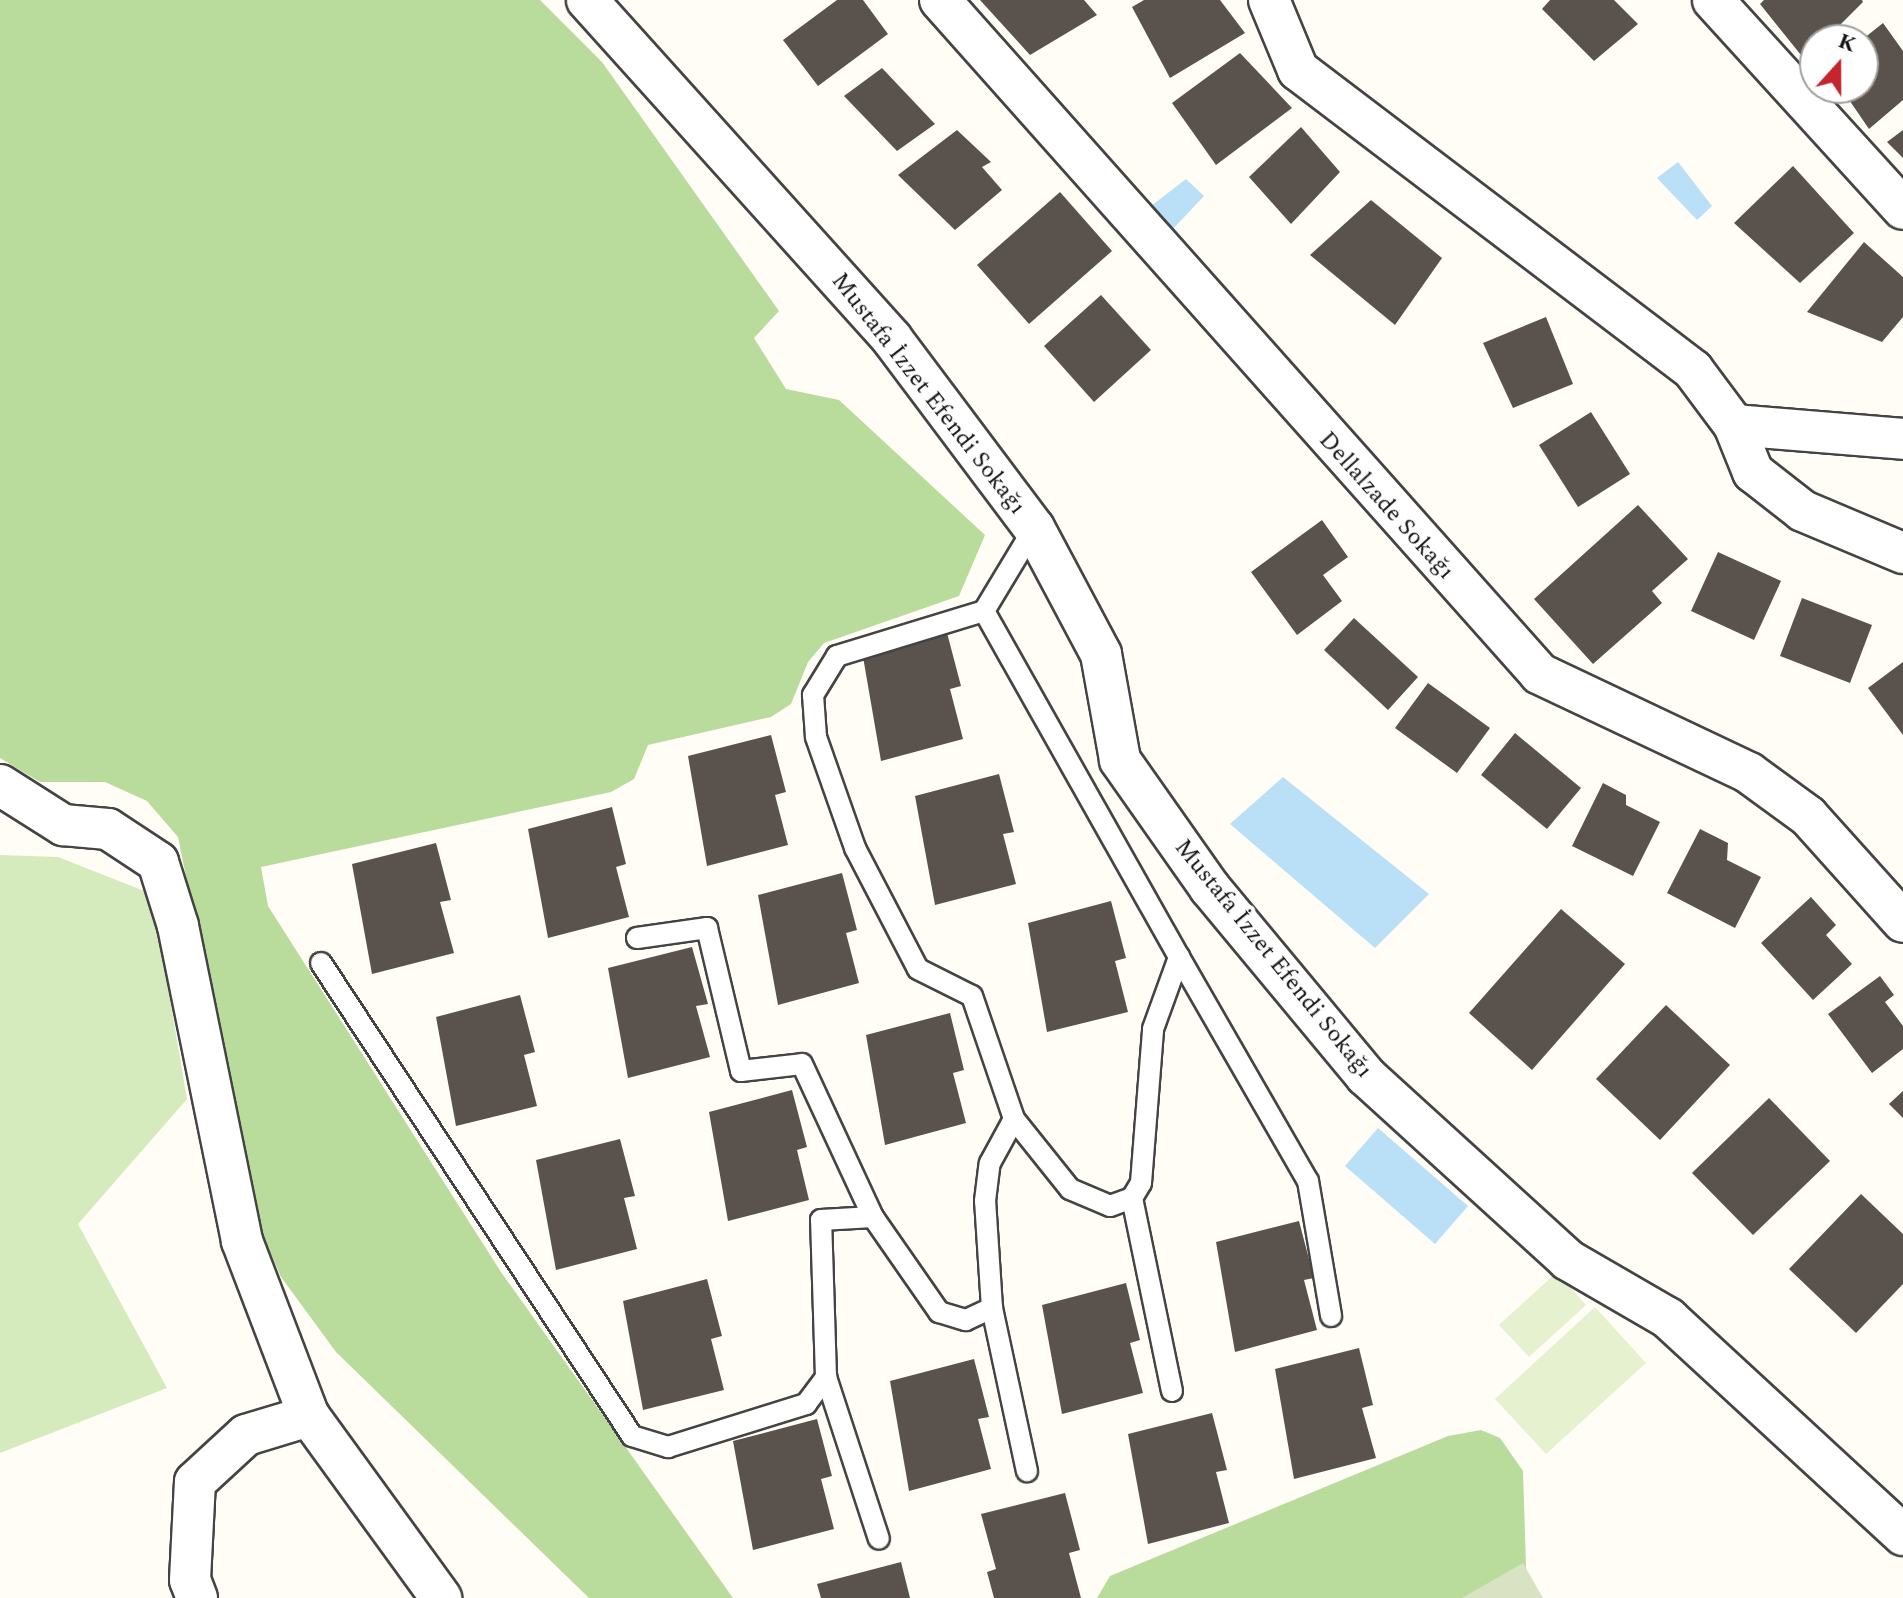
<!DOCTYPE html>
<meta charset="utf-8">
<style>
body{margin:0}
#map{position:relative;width:1903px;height:1598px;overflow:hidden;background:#fffdf5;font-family:Spectral,serif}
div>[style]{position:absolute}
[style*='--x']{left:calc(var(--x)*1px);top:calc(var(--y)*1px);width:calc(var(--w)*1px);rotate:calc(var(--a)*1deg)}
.green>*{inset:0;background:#d5ebbd}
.forest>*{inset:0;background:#b9dc9c}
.cemetery>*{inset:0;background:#d9e3c4}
.pitch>*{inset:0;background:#e6f2cf}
.water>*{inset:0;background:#b9e0f7}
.building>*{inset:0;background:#5a524d}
.roads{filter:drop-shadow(2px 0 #444) drop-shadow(-2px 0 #444) drop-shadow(0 2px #444) drop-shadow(0 -2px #444)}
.service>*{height:20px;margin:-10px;padding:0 10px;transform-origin:10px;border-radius:10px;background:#fff}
.minor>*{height:40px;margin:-20px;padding:0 20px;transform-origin:20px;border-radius:20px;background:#fff}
span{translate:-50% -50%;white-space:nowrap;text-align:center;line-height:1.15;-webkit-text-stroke:8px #fff;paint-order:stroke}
.street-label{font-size:24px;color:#111}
.north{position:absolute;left:1799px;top:24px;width:80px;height:80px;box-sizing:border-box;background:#fff;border:2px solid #a0a0a0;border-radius:50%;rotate:21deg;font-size:22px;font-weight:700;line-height:32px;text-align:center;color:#111}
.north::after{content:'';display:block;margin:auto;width:28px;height:36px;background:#c4262e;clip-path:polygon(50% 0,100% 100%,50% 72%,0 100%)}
</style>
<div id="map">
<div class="green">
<div style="clip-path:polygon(0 855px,58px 857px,152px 894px,187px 1099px,78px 1224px,167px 1388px,0 1453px)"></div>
</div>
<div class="forest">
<div style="clip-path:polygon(0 0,540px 0,602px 62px,779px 311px,754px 338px,786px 389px,839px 400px,985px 535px,959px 596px,824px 643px,808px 662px,791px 704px,771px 717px,648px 745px,634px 779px,611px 792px,261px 867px,268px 906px,501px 1272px,733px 1598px,589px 1598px,336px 1352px,281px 1277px,255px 1217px,178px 837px,147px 801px,105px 782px,40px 782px,0 758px)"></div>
<div style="clip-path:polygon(1481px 1430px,1500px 1438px,1523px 1471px,1527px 1598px,1097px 1598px,1110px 1576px,1448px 1436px)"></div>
</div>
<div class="cemetery">
<div style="clip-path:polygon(1523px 1563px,1543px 1598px,1462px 1598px)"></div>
</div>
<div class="pitch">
<div style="clip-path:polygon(1557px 1272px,1586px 1305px,1529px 1357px,1499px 1325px)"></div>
<div style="clip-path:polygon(1595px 1307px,1646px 1363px,1546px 1454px,1495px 1399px)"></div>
</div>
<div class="water">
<div style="clip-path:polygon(1678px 162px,1712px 206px,1697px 220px,1657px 178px)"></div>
<div style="clip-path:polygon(1186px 179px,1204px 196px,1170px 232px,1151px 206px)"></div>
<div style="clip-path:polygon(1283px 777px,1429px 894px,1375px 948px,1230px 824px)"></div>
<div style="clip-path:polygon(1378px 1128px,1468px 1206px,1435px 1244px,1345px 1166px)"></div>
</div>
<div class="building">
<div style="clip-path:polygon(837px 0,863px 0,888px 34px,818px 86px,783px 40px)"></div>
<div style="clip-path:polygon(980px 0,1084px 0,1097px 15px,1030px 55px)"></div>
<div style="clip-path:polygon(1144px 0,1220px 0,1245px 33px,1170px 78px,1132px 7px)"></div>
<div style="clip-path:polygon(1550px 0,1614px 0,1638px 24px,1594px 61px,1542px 9px)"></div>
<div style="clip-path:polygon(1764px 0,1862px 0,1863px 2px,1825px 40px,1815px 40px,1805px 60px,1760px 4px)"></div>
<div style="clip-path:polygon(1883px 23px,1903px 51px,1903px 100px,1869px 129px,1841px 88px,1863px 88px,1863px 39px)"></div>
<div style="clip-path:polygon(1240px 53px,1292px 108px,1216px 165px,1172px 103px)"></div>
<div style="clip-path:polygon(882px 68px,935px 124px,897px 151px,844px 96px)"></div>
<div style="clip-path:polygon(1301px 127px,1340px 172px,1291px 224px,1249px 177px)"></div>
<div style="clip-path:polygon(957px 130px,991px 162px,982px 167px,1002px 190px,955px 230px,898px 175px)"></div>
<div style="clip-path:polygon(1903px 130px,1903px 158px,1887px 142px)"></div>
<div style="clip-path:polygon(1793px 166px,1854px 233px,1800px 283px,1734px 223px)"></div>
<div style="clip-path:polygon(1060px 192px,1112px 251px,1029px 324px,977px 265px)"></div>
<div style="clip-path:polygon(1371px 200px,1442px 258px,1395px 325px,1310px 255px)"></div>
<div style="clip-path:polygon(1864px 242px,1903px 277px,1903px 317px,1882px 342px,1807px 312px)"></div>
<div style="clip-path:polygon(1101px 295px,1151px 350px,1094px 402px,1044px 346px)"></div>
<div style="clip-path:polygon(1546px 317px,1573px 384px,1513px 408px,1483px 343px)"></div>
<div style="clip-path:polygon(1591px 412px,1630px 474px,1578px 507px,1539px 445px)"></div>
<div style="clip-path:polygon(1638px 505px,1688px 559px,1652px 591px,1662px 603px,1593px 664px,1534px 599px)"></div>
<div style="clip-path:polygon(1322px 520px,1348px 557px,1323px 575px,1342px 601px,1297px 635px,1251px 572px)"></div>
<div style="clip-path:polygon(1718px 552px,1781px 581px,1754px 640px,1691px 611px)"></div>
<div style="clip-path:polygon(1802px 598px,1872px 625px,1850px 683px,1780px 656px)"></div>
<div style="clip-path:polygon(1354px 618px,1418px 677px,1388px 710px,1324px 650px)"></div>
<div style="clip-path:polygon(946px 629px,961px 686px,950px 689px,963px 739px,881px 761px,862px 651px)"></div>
<div style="clip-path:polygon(1903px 662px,1903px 735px,1868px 688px)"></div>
<div style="clip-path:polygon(1428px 683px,1490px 728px,1457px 773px,1395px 728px)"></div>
<div style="clip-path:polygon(1515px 733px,1581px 788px,1547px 829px,1481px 775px)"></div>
<div style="clip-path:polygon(771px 735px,786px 792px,775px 795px,788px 845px,707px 866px,688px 756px)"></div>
<div style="clip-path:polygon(999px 774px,1014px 832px,1003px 834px,1016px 884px,935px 905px,915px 796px)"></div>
<div style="clip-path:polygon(1603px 783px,1626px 795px,1626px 805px,1660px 822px,1633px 876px,1572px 846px)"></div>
<div style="clip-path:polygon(612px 807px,626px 864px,616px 867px,629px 917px,548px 938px,528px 829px)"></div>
<div style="clip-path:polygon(1700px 829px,1728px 843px,1727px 860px,1761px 877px,1735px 928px,1667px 893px)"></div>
<div style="clip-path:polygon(436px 843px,451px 900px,440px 902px,454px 953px,372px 974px,352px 864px)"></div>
<div style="clip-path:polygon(842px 873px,857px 930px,846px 933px,859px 983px,778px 1005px,758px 895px)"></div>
<div style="clip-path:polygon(1811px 897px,1836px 925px,1826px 935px,1852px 964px,1813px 1000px,1761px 943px)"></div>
<div style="clip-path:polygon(1111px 901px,1126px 958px,1115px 961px,1128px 1012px,1047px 1032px,1028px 923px)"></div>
<div style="clip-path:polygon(1561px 909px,1625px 964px,1532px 1070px,1469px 1013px)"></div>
<div style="clip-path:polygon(692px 947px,708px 1004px,696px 1006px,710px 1057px,628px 1078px,608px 968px)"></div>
<div style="clip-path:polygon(1880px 976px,1894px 995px,1885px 1002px,1903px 1026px,1903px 1049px,1872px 1073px,1828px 1014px)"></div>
<div style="clip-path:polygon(520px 995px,535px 1052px,524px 1055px,537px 1106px,456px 1126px,436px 1017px)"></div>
<div style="clip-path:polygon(1666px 1005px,1730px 1065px,1660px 1140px,1596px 1079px)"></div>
<div style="clip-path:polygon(950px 1013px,964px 1070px,953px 1073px,966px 1123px,885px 1145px,866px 1035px)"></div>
<div style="clip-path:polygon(792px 1090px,807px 1147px,797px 1150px,809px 1200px,728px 1221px,709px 1112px)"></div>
<div style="clip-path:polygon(1903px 1091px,1903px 1118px,1889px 1104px)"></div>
<div style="clip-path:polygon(1769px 1098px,1830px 1161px,1753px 1235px,1692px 1173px)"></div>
<div style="clip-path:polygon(620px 1139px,635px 1196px,624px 1198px,637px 1249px,556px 1270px,536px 1160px)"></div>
<div style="clip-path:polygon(1861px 1194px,1903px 1234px,1903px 1284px,1856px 1333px,1789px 1269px)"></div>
<div style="clip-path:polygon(1299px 1221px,1314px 1278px,1304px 1280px,1317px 1330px,1235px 1352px,1216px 1242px)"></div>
<div style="clip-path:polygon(707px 1279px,722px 1336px,711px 1339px,724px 1390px,643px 1410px,623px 1301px)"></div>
<div style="clip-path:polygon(1126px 1283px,1140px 1340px,1130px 1343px,1143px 1393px,1062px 1414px,1042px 1305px)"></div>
<div style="clip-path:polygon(1359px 1348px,1373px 1405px,1362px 1408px,1376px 1458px,1294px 1479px,1275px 1369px)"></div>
<div style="clip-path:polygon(974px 1359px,989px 1417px,978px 1419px,991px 1469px,909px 1491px,890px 1381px)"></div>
<div style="clip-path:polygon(1212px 1413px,1227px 1470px,1216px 1472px,1229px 1523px,1148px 1544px,1128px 1434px)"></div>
<div style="clip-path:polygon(817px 1419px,832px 1476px,821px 1479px,834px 1529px,753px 1550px,733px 1441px)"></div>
<div style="clip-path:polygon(1065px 1493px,1080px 1550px,1069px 1553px,1081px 1598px,994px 1598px,987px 1572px,996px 1569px,981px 1514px)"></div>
<div style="clip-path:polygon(901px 1562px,910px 1598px,821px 1598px,817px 1584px)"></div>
</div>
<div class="roads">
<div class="service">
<div style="--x:984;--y:611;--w:154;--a:163"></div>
<div style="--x:837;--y:656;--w:46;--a:121.6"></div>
<div style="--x:813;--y:695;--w:42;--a:85.9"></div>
<div style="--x:816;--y:737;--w:118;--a:70.6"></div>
<div style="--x:855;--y:848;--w:136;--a:62.5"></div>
<div style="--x:918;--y:969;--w:60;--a:26.6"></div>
<div style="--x:972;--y:996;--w:130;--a:71.1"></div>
<div style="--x:637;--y:938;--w:71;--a:-8.1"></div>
<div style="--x:707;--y:928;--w:147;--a:76.6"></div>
<div style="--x:741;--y:1071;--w:61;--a:-6.5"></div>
<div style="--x:802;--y:1064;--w:169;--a:65.1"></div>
<div style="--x:1179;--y:957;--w:258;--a:60.1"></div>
<div style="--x:1308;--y:1181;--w:137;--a:80.3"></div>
<div style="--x:321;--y:963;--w:566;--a:56.67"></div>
<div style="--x:632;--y:1436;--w:38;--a:17"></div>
<div style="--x:668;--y:1447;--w:145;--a:-17.3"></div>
<div style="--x:806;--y:1404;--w:34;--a:-53"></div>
<div style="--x:826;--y:1377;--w:157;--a:-91.8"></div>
<div style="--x:821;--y:1220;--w:52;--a:-3.3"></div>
<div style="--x:873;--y:1217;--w:116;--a:55.2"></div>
<div style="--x:939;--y:1312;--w:28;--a:17"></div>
<div style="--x:966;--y:1320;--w:29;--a:-25"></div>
<div style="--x:992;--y:1308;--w:107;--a:-93.7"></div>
<div style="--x:985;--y:1201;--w:38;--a:-83"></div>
<div style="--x:990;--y:1163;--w:50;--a:-61.4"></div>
<div style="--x:1014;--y:1119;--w:90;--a:51.3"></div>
<div style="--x:1070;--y:1189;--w:43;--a:23"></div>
<div style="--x:1110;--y:1206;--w:23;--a:-20"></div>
<div style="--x:1132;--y:1198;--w:17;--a:-59"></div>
<div style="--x:1141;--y:1183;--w:154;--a:-85.5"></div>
<div style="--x:1153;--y:1029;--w:77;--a:-70.1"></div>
<div style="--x:1179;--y:957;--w:397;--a:-119.4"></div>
<div style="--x:984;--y:611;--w:97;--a:-58.9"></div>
<div style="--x:1132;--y:1198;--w:197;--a:78.3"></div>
<div style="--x:992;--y:1308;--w:167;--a:77.9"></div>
<div style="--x:826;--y:1377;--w:170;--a:71.9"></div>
</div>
<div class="minor">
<div style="--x:587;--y:0;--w:456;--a:48"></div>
<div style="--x:892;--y:339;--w:236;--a:53.1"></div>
<div style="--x:1034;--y:528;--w:143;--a:62"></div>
<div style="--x:1101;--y:654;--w:108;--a:79.8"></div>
<div style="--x:1120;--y:760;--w:156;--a:54.9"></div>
<div style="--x:1210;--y:888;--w:244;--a:50.3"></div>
<div style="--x:1366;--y:1076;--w:273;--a:42.3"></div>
<div style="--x:1568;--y:1260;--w:116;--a:30.1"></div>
<div style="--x:1668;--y:1318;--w:320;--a:42.7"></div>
<div style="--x:940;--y:0;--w:902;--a:48.32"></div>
<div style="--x:1540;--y:674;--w:231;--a:25.3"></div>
<div style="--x:1749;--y:773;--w:73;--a:36.1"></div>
<div style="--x:1808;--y:816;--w:142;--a:48.1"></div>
<div style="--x:1269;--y:0;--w:76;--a:67.5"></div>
<div style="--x:1298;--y:70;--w:496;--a:37.2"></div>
<div style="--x:1693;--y:370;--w:69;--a:53.3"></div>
<div style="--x:1734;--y:425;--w:51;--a:68"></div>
<div style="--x:1753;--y:472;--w:63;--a:38"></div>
<div style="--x:1803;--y:511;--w:108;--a:22.8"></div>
<div style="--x:1713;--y:0;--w:282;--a:47.7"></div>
<div style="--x:1734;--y:425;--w:170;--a:4.7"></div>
<div style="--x:0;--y:785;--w:75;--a:32.4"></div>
<div style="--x:63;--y:825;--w:45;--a:5.1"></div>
<div style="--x:108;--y:829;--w:60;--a:33.4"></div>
<div style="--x:158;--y:862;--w:67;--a:72.6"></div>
<div style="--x:178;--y:926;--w:321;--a:78.5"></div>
<div style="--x:242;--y:1241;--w:187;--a:69.1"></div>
<div style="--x:309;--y:1416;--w:225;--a:54"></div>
<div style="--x:197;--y:1598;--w:19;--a:-111"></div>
<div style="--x:190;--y:1580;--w:98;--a:-87.1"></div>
<div style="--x:195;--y:1482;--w:69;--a:-42.7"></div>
<div style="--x:246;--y:1435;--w:66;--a:-16.8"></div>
</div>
</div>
<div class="street-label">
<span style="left:928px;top:394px;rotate:52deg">Mustafa İzzet Efendi Sokağı</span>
<span style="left:1386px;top:506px;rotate:48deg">Dellalzade Sokağı</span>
<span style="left:1273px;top:959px;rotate:51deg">Mustafa İzzet Efendi Sokağı</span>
</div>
<div class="north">K</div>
</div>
